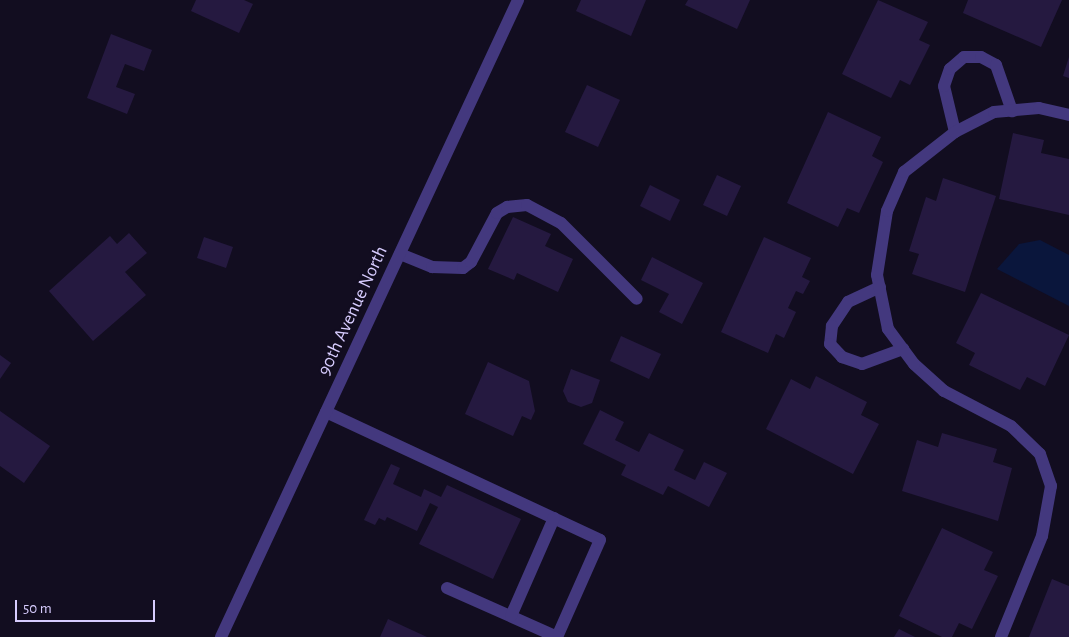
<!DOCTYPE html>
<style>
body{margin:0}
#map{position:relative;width:1069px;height:637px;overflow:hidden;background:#120d20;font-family:"Alegreya Sans",sans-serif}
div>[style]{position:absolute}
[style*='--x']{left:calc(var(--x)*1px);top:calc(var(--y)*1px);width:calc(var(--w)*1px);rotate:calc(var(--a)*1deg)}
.water>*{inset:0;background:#0a163c}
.building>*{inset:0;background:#251940}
.minor>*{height:12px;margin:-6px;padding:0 6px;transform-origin:6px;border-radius:6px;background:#43387e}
span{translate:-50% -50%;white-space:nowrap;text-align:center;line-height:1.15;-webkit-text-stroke:4px #120d20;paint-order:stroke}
.street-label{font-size:19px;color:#d7ccfe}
.scale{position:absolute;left:15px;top:600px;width:140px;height:22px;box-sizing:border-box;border:2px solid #d7ccfe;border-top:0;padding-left:6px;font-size:15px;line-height:18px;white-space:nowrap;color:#d7ccfe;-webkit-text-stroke:4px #120d20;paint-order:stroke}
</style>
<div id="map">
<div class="water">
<div style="clip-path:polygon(1040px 240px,1069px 255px,1069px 306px,997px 269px,1019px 244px)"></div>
</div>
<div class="building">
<div style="clip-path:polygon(196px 0,244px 0,253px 4px,239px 33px,191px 11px)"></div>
<div style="clip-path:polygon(581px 0,646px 0,631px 36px,576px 11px)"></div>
<div style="clip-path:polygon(688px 0,750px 0,737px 29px,685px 5px)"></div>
<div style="clip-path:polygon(878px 0,928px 22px,919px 40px,930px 45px,910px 85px,900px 80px,891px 98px,842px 74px)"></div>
<div style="clip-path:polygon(968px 0,1062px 0,1041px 47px,963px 13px)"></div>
<div style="clip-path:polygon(111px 34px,152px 50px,144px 71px,125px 64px,116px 87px,135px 94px,127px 114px,87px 98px)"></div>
<div style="clip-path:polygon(1069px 57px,1069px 78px,1063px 76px)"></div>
<div style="clip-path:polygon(587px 85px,620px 100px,598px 147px,565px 132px)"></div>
<div style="clip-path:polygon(828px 112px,881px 137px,872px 156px,883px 162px,859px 213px,847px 208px,838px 227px,787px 203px)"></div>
<div style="clip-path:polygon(1013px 133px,1044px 140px,1041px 153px,1069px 159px,1069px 215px,999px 199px)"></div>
<div style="clip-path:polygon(717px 175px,741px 186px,727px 216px,703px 205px)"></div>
<div style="clip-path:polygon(943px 178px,996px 196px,965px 292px,912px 274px,919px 254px,909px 251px,926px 197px,936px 201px)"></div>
<div style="clip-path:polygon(650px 185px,680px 200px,670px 221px,640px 206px)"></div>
<div style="clip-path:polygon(513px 217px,551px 234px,545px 246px,573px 259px,558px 292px,517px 273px,514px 280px,488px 269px)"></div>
<div style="clip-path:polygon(129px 233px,147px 253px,125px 272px,146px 295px,93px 341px,49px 291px,110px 236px,117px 244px)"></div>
<div style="clip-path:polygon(204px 237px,233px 247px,226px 268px,197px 258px)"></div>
<div style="clip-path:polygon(764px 237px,811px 258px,802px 277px,810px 281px,803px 294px,796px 291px,788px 308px,796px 312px,784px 338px,776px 334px,768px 353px,721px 332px)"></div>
<div style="clip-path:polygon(652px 257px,703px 283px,682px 324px,659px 312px,669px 294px,641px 280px)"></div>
<div style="clip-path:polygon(981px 293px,1069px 335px,1045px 386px,1027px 377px,1020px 390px,969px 365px,975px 353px,956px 343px)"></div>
<div style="clip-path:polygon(621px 336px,661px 354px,649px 379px,610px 361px)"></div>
<div style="clip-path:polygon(0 355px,11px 363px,0 379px)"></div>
<div style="clip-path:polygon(488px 362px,529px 381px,535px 411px,531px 420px,522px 416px,513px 436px,465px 414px)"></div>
<div style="clip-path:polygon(571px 369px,600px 380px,592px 403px,581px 407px,568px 402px,563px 391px)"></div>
<div style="clip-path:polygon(816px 376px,867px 402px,861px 415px,879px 424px,853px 474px,766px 429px,791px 379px,810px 389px)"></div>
<div style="clip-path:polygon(600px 410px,624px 422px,615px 440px,639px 452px,649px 433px,684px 450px,674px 470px,695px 480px,704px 462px,727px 473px,709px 507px,668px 486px,663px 495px,621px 475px,626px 465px,583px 444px)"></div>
<div style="clip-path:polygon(0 411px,50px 446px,24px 483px,0 466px)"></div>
<div style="clip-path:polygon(942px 433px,997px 449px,993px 462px,1012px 468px,998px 521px,902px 491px,917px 440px,938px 447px)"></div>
<div style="clip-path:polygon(391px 464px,400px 468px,393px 484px,421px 497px,424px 489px,441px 497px,447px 485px,521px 519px,493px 579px,419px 544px,438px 507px,430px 503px,417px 531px,387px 517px,385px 521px,379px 518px,375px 525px,364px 520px)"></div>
<div style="clip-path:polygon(942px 528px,993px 552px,984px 570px,998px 576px,972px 629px,959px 623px,952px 637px,942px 637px,899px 616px)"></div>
<div style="clip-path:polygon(1052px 579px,1069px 586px,1069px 637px,1029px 637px)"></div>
<div style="clip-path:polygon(388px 619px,427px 637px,380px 637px)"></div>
<div style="clip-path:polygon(899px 629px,915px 637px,894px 637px)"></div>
</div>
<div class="minor">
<div style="--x:955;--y:132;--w:47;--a:-103.4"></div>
<div style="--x:944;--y:86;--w:18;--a:-71"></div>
<div style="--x:950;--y:69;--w:18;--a:-41"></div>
<div style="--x:964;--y:57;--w:17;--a:0"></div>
<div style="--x:981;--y:57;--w:17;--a:28"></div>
<div style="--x:996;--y:65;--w:49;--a:70.8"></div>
<div style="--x:400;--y:254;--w:35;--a:22"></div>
<div style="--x:432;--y:267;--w:31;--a:2"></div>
<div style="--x:463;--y:268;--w:10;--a:-37"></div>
<div style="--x:471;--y:262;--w:55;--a:-62"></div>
<div style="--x:497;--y:213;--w:12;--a:-31"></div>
<div style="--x:507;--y:207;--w:20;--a:-6"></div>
<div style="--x:527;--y:205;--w:38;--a:28"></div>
<div style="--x:561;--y:223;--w:107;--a:45"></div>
<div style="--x:880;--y:287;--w:35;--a:155"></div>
<div style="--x:848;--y:302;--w:29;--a:124"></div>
<div style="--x:832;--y:326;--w:18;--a:96"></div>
<div style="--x:830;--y:344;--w:18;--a:47"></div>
<div style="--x:842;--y:357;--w:21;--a:19"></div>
<div style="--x:862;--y:364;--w:44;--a:-20.1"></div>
<div style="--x:326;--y:412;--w:302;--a:25"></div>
<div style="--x:600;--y:540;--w:106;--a:113.9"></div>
<div style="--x:447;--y:588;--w:120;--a:24"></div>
<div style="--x:511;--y:616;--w:107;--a:-66.3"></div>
<div style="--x:221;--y:637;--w:703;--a:-65"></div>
<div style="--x:1001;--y:637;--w:109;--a:-67.9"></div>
<div style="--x:1042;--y:536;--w:51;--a:-79.8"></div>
<div style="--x:1051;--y:486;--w:34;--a:-109"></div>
<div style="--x:1040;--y:454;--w:40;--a:-136"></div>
<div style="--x:1011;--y:426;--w:76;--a:-152.4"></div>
<div style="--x:944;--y:391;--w:40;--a:-138"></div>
<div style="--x:914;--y:364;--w:44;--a:-126.6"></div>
<div style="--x:888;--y:329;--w:55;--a:-101.5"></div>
<div style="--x:877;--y:275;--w:65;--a:-81.1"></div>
<div style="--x:887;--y:211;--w:43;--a:-66.4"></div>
<div style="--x:904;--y:172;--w:65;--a:-38.1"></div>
<div style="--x:955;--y:132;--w:44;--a:-27.1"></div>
<div style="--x:994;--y:112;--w:45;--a:-5.1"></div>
<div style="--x:1039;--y:108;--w:31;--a:13"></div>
</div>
<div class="street-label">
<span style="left:353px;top:311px;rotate:-65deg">90th Avenue North</span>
</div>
<div class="scale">50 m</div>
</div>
